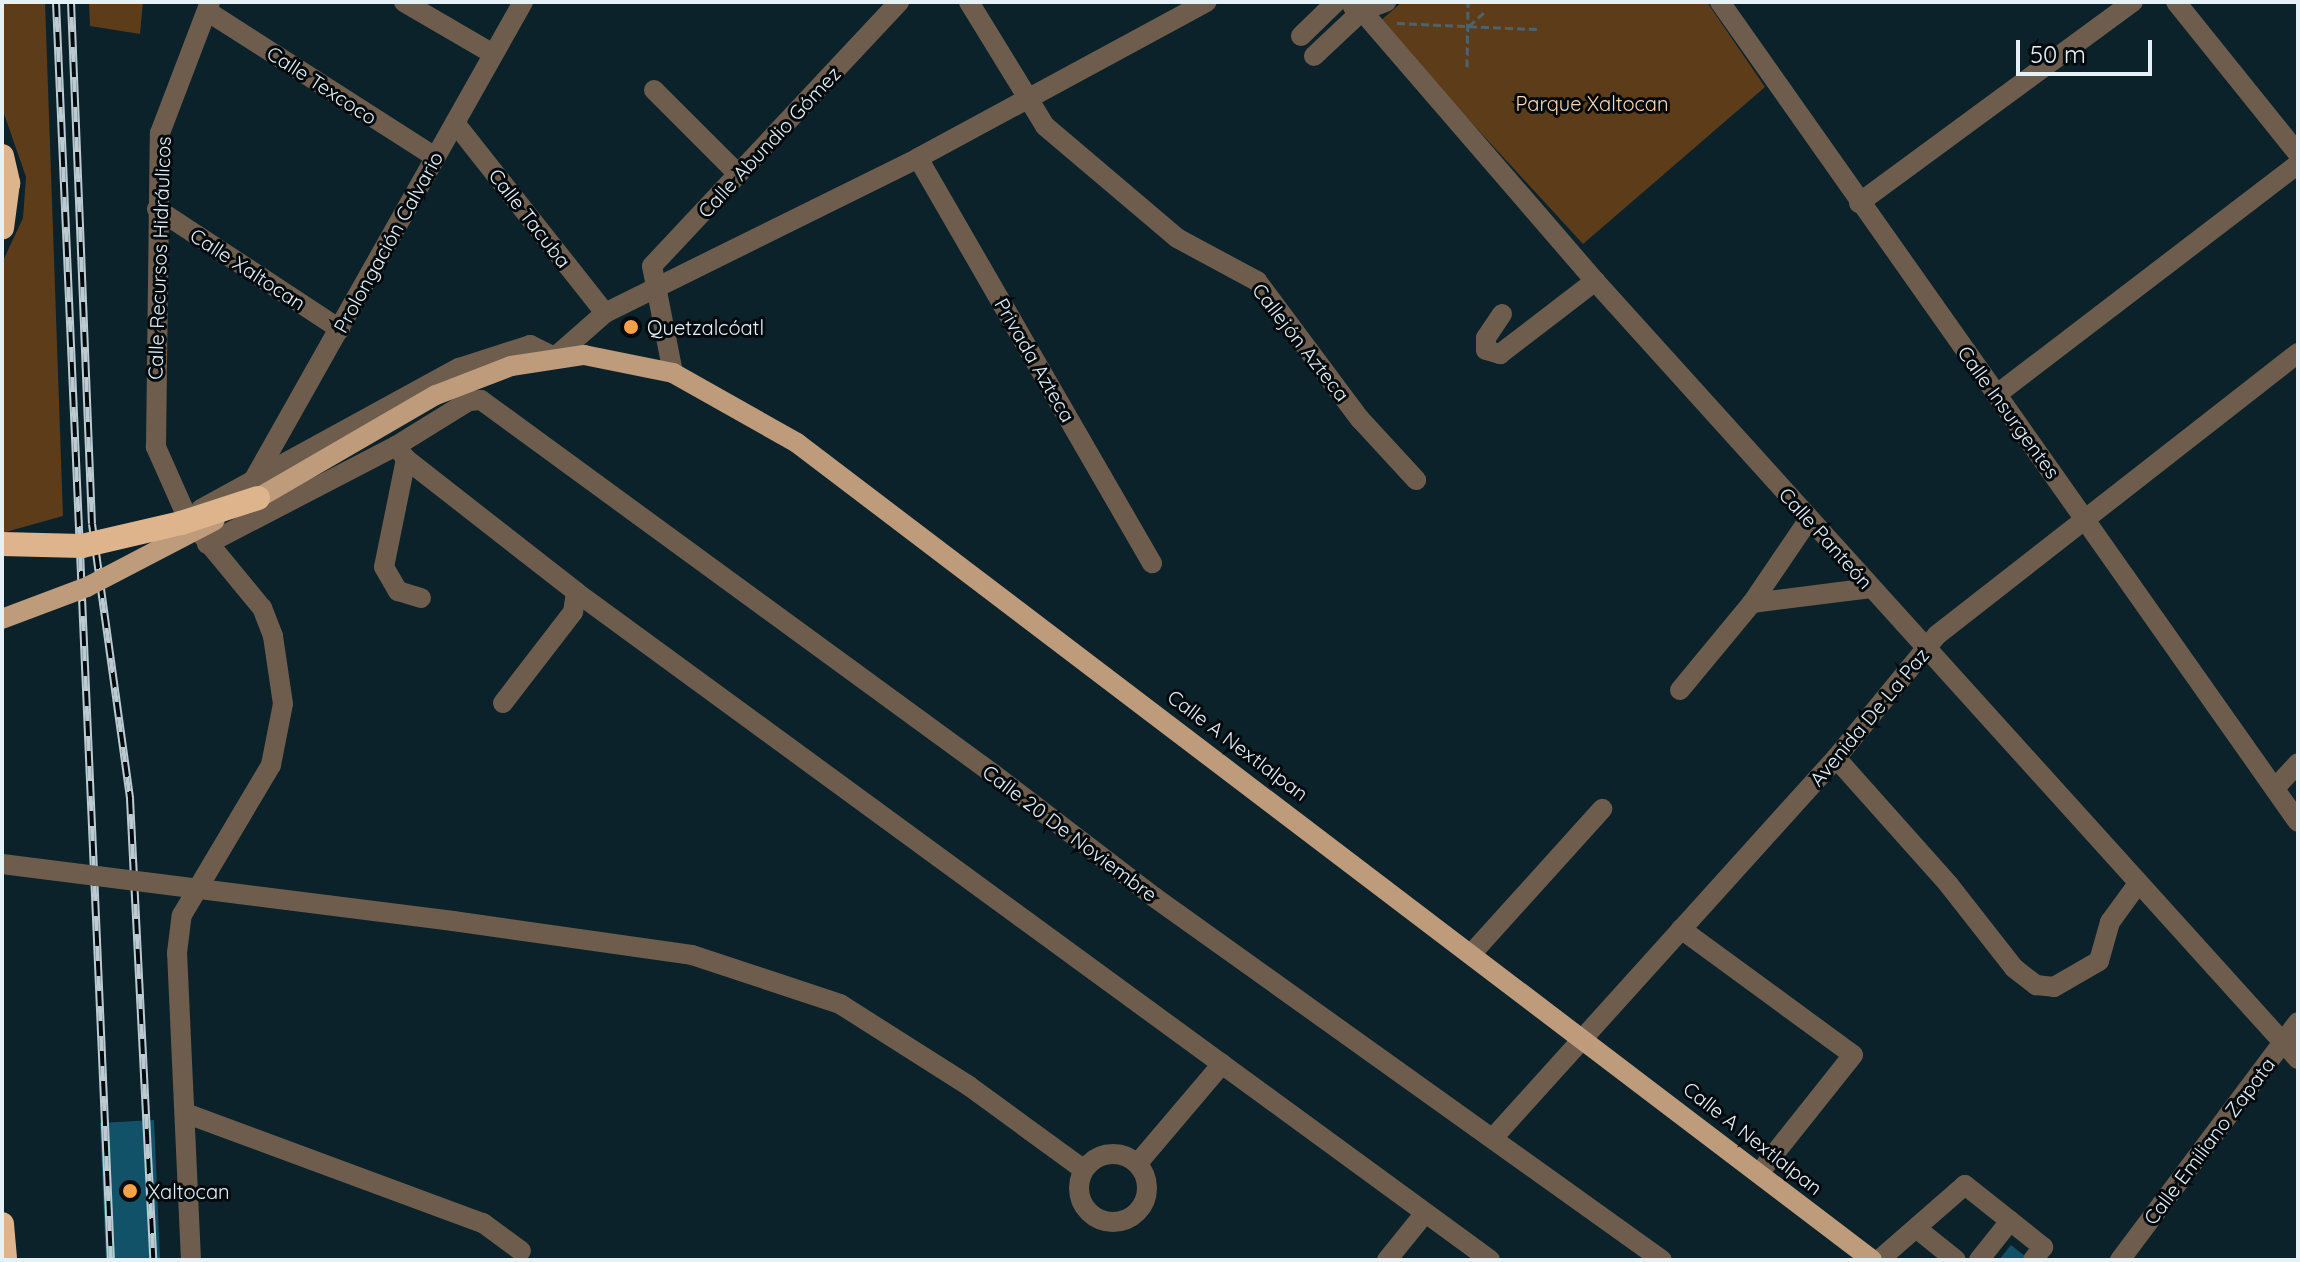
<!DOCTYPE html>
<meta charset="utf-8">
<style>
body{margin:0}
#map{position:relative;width:2300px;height:1262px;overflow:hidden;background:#0b222b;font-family:Quicksand,sans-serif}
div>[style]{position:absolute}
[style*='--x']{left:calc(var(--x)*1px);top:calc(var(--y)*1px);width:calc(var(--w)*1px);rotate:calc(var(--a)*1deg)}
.green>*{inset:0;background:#5d3c1a}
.building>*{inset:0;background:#125269}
.path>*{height:3px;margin-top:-1.5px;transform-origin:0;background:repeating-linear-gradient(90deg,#4e626a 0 8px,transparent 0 12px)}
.minor>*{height:20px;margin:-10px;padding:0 10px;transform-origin:10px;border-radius:10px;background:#6e5d4d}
.minor>.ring{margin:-10px;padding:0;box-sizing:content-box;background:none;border:20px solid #6e5d4d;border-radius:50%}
.major>*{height:20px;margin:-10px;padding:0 10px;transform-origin:10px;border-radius:10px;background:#be9b7b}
.highway>*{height:24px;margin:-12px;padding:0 12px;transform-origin:12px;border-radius:12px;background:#deb48d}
.rail>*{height:8px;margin-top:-4px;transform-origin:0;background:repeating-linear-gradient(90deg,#030a0e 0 15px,#bbcbd1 0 30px);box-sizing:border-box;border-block:2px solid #bbcbd1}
.minor-bridge>*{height:20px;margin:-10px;padding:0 10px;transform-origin:10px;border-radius:10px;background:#6e5d4d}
.major-bridge>*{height:20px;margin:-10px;padding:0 10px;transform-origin:10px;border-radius:10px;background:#be9b7b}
.highway-bridge>*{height:24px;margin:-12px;padding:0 12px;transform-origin:12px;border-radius:12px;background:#deb48d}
.dots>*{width:22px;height:22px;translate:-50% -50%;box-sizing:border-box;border:4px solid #030a0e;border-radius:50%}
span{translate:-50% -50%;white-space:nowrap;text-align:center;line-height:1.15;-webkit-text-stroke:6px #030a0e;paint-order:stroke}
.street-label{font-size:20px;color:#e4f2f8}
.park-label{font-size:20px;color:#fed9b7}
.poi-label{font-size:20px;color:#e4f2f8}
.left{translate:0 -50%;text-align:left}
.frame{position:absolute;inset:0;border:4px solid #e4f2f8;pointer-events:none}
.scale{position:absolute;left:2016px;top:40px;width:136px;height:36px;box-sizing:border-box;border:4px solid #e4f2f8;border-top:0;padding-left:10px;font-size:24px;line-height:28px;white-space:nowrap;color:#e4f2f8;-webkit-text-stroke:6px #030a0e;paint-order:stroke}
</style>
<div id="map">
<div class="green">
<div style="clip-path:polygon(2px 2px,45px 2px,63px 516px,2px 533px,2px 263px,23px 218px,26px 177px,2px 108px)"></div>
<div style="clip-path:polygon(89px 2px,143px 2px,140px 34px,90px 26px)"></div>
<div style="clip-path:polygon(1402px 2px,1707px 2px,1765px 87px,1583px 244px,1379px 22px)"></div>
</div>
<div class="building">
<div style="clip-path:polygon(154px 1120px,160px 1260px,106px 1260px,100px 1123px)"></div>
<div style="clip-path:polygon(2011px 1245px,2030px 1260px,1999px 1260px)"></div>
</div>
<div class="path">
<div style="--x:1397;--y:23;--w:140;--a:2.5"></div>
<div style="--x:1469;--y:26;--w:24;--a:-42"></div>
<div style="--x:1467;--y:67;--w:65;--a:-89.1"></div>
</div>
<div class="minor">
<div style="--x:404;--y:2;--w:103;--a:30.3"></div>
<div style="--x:969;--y:2;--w:145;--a:58.5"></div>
<div style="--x:1045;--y:126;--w:173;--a:40.3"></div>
<div style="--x:1177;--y:238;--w:91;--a:28.3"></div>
<div style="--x:1257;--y:281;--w:172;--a:53.3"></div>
<div style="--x:1360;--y:419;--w:83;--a:47.4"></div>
<div style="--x:1720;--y:2;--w:1003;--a:54.82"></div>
<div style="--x:2176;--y:2;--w:195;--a:51.2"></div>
<div style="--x:1353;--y:7;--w:10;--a:24"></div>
<div style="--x:1362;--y:11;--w:26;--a:-21"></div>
<div style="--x:210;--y:13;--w:267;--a:32.6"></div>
<div style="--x:1301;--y:36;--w:49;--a:-44.2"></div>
<div style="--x:1314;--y:56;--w:66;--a:-43.2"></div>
<div style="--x:1362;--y:11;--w:357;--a:49.2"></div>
<div style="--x:1595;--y:281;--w:1049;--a:47.9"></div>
<div style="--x:654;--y:90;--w:119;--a:45"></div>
<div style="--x:455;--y:123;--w:242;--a:51.7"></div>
<div style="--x:918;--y:158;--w:468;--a:60"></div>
<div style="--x:1859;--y:203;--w:340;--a:-36.3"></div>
<div style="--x:157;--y:209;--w:219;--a:33.3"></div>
<div style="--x:1502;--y:314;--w:29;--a:124"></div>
<div style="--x:1486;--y:338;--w:12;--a:90"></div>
<div style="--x:1486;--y:350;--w:15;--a:16"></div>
<div style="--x:1500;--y:354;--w:120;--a:-37.5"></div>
<div style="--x:673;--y:373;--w:109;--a:-101.1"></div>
<div style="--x:652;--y:266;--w:362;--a:-46.9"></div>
<div style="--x:1996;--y:395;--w:380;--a:-37.4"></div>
<div style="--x:396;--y:446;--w:16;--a:52"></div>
<div style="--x:406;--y:459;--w:216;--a:38"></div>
<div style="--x:576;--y:592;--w:1132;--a:36.16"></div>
<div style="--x:406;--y:459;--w:110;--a:101.5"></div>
<div style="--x:384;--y:567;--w:28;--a:60"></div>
<div style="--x:398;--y:591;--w:24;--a:17"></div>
<div style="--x:253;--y:481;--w:550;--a:-60.59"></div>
<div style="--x:201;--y:509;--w:294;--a:-28.7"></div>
<div style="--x:459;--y:368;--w:75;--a:-17.9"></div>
<div style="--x:530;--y:345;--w:28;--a:26"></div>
<div style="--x:555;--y:357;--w:67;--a:-41.3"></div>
<div style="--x:605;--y:313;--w:349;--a:-26.3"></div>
<div style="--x:918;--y:158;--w:328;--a:-28.4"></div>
<div style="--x:207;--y:544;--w:213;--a:-27.4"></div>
<div style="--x:396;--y:446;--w:86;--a:-31.7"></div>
<div style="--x:469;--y:401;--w:12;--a:-5"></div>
<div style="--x:481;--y:400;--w:633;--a:36.13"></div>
<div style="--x:992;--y:773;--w:204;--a:37.4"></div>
<div style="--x:1154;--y:897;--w:624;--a:35.55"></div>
<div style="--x:1752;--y:603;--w:120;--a:-7.2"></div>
<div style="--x:1680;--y:690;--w:113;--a:-50.4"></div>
<div style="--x:1752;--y:603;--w:102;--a:-55.8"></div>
<div style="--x:503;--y:703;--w:115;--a:-52.4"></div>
<div style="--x:573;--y:612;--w:20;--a:-81"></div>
<div style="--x:1836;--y:758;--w:170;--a:48.3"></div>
<div style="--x:1949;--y:885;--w:105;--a:51.9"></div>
<div style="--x:2014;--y:968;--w:28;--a:38"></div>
<div style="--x:2036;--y:985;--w:18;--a:6"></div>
<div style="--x:2054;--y:987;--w:52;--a:-30"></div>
<div style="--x:2099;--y:961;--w:41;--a:-74.2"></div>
<div style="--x:2110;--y:922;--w:46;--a:-53.9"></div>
<div style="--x:2275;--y:788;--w:34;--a:-47"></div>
<div style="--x:453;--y:921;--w:241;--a:8.1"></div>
<div style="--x:692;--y:955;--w:156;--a:18.3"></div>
<div style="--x:840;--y:1004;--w:153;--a:32.4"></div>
<div style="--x:969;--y:1086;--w:142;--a:36.1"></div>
<div style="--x:1681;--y:929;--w:213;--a:36.2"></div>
<div style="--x:1853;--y:1055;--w:151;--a:128.5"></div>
<div style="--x:1473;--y:952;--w:193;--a:-47.9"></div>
<div style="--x:185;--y:1113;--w:318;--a:20.3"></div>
<div style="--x:483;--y:1223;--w:47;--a:36.4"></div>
<div style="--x:1493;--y:1138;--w:512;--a:-47.93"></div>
<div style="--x:1836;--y:758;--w:159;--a:-50.6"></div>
<div style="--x:1937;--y:635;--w:458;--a:-38"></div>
<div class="ring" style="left:1079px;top:1154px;width:48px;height:48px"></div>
<div style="--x:1138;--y:1163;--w:130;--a:-49.7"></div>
<div style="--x:1916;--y:1228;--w:51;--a:38.7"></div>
<div style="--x:191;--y:1260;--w:307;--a:-92.6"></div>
<div style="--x:177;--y:953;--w:38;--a:-83"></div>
<div style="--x:182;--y:915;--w:174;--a:-59.3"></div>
<div style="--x:271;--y:765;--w:62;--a:-78.9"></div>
<div style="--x:283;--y:704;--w:69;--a:-98.4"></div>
<div style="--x:273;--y:636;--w:30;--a:-111"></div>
<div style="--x:262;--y:608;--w:118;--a:-129.5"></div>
<div style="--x:187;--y:517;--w:77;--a:-113.9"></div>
<div style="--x:156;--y:447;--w:314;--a:-89.3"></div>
<div style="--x:160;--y:133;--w:140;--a:-69.1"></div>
<div style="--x:1387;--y:1260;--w:60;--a:-51"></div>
<div style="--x:1879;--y:1260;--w:114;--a:-41.1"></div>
<div style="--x:1965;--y:1185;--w:100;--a:38.5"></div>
<div style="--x:2043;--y:1247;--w:16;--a:128"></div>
<div style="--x:1979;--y:1260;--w:50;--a:-51.5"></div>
<div style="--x:2120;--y:1260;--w:297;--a:-53.2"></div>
</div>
<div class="major">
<div style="--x:258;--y:498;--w:206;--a:-30.1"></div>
<div style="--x:436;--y:395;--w:80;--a:-21.1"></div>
<div style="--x:511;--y:366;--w:74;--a:-8.6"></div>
<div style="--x:584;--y:355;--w:91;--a:11.4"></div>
<div style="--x:673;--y:373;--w:142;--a:29.4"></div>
<div style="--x:797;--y:443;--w:1350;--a:37.23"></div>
</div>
<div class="highway">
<div style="--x:2;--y:156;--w:28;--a:77"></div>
<div style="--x:8;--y:183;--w:45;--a:97.6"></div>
<div style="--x:2;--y:1224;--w:36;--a:85"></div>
</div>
<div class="rail">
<div style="--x:56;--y:2;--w:1259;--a:87.5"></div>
<div style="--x:71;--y:2;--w:522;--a:87.7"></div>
<div style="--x:92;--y:524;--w:278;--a:82.1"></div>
<div style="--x:130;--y:799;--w:462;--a:87.1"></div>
</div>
<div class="minor-bridge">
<div style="--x:2;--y:864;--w:455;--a:7.2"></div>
</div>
<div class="major-bridge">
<div style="--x:2;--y:619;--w:91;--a:-20.6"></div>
<div style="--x:87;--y:587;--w:144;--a:-27.6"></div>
</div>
<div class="highway-bridge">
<div style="--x:2;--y:544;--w:80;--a:1.4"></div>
<div style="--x:82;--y:546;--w:102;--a:-13.1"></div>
<div style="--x:181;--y:523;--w:81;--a:-18"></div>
</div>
<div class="dots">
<div style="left:631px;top:327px;background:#f7a148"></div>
<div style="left:130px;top:1191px;background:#f7a148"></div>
</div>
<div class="street-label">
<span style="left:322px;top:85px;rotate:33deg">Calle Texcoco</span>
<span style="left:769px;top:142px;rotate:-47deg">Calle Abundio Gómez</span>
<span style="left:530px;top:218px;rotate:52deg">Calle Tacuba</span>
<span style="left:388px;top:242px;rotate:-61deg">Prolongación Calvario</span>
<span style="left:159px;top:258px;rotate:-88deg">Calle Recursos Hidráulicos</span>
<span style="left:248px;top:269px;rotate:33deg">Calle Xaltocan</span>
<span style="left:1301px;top:342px;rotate:52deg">Callejón Azteca</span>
<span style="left:1035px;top:360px;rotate:60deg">Privada Azteca</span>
<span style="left:2009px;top:412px;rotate:54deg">Calle Insurgentes</span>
<span style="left:1826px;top:538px;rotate:48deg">Calle Panteón</span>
<span style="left:1869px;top:717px;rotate:-50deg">Avenida De La Paz</span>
<span style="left:1238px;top:745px;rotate:37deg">Calle A Nextlalpan</span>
<span style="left:1070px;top:833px;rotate:37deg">Calle 20 De Noviembre</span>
<span style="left:1753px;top:1138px;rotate:38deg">Calle A Nextlalpan</span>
<span style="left:2209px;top:1141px;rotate:-53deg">Calle Emiliano Zapata</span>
</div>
<div class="park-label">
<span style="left:1592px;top:103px">Parque Xaltocan</span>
</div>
<div class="poi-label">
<span class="left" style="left:647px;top:327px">Quetzalcóatl</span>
<span class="left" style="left:148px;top:1191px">Xaltocan</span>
</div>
<div class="frame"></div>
<div class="scale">50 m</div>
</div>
